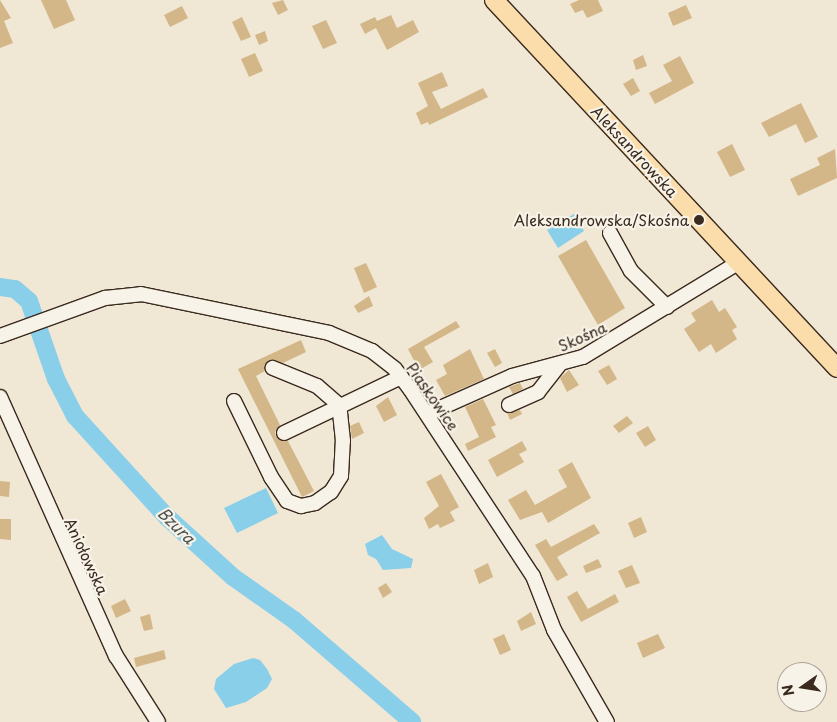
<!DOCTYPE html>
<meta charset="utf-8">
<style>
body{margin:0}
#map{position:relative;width:837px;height:722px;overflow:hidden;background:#f0e7d5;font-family:"Playpen Sans",sans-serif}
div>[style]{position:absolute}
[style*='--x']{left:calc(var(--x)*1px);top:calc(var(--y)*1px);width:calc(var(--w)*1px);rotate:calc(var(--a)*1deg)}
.water>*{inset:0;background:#89cfea}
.river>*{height:18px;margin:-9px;padding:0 9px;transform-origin:9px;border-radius:9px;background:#89cfea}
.building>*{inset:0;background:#d3b788}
.roads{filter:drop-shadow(1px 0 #3b2a1e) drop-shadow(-1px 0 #3b2a1e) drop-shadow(0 1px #3b2a1e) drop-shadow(0 -1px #3b2a1e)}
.minor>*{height:14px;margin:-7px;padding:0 7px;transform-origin:7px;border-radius:7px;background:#f7f3e8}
.major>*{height:18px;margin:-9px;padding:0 9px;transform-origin:9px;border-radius:9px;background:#fbddab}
.dots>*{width:14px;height:14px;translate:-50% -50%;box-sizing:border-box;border:2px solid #f7f3e8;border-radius:50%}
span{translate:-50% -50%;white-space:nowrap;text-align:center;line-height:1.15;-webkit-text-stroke:4.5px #f7f3e8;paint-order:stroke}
.street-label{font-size:15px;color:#3b2a1e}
.poi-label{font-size:15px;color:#3b2a1e}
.right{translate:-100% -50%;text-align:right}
.water-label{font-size:16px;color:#4e5351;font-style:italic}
.north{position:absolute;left:777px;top:662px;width:50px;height:50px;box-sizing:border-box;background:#f7f3e8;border:1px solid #aca397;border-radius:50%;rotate:257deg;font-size:14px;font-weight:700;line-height:20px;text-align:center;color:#3b2a1e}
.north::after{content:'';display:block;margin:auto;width:18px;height:22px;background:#3b2a1e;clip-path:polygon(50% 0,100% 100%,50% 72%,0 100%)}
</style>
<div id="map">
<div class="water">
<div style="clip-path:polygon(574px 214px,584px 231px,558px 248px,547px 230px)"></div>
<div style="clip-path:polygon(266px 488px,278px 513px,237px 533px,224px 508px)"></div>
<div style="clip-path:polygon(382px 535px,392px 549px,413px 559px,411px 568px,383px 570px,376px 559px,368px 555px,365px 544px)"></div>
<div style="clip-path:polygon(253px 658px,260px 660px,267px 669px,272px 679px,267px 688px,246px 702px,226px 708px,214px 689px,216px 679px,234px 664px)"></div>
</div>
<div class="river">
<div style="--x:0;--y:287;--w:15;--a:8"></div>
<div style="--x:15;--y:289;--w:18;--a:41"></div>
<div style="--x:29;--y:301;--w:83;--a:70.9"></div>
<div style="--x:56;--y:379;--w:42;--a:62.8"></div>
<div style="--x:75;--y:416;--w:137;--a:47.7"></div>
<div style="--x:167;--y:517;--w:89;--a:42.3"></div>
<div style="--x:233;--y:577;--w:75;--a:35.2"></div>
<div style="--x:294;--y:620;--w:156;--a:40.8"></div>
</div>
<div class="building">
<div style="clip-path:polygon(0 0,11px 18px,4px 21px,13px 43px,0 48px)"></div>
<div style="clip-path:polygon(41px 0,66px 0,75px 20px,54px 29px)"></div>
<div style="clip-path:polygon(283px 0,288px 10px,278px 15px,272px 3px)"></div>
<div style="clip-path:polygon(579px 0,598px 0,603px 11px,587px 18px,583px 10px,575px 13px,570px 4px)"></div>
<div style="clip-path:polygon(686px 5px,692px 18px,673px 26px,668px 13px)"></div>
<div style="clip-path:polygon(182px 6px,188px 18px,170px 27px,164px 15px)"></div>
<div style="clip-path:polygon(391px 15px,397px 28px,413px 20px,419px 32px,387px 50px,376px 28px,365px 34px,360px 24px,375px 17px,377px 21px)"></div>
<div style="clip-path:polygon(242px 17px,251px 37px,241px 41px,232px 22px)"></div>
<div style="clip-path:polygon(326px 20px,337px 43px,323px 49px,312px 26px)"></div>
<div style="clip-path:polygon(265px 31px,268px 41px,259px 45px,255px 35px)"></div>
<div style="clip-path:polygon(255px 53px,263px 71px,249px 77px,241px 59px)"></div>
<div style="clip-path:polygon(643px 55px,647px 66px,636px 70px,633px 60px)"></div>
<div style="clip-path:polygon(680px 56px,694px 83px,655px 104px,649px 93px,672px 81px,663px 65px)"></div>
<div style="clip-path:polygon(442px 72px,448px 86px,432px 92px,441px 109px,483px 88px,488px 97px,429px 125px,428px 122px,421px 125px,416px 113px,428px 106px,418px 83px)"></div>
<div style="clip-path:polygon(633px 78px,640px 91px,631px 96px,623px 84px)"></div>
<div style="clip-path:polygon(801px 103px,818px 137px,805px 143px,796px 124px,769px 137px,761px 123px)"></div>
<div style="clip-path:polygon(732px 144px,745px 170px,730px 177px,717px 152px)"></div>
<div style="clip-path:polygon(835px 149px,837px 178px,798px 196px,790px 179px,820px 165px,817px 158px)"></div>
<div style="clip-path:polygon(586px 240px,625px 308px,598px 325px,558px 256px)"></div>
<div style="clip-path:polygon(366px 263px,377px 287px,364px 293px,354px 268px)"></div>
<div style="clip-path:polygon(369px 296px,373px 306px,358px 313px,354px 306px)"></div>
<div style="clip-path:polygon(712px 300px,719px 312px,725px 308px,737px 327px,732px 330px,737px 339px,716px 353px,711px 344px,699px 352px,684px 329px,696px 321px,691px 313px)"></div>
<div style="clip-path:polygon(456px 321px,460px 327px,424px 347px,433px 362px,419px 370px,408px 349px)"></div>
<div style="clip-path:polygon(301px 340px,306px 352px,283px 363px,268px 361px,265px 371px,256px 376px,280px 425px,275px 432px,276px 437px,288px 441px,314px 491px,302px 497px,238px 369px)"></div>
<div style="clip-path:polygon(470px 349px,484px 379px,445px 396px,436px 380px,447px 374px,443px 365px)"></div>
<div style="clip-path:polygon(495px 349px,502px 363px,495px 367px,487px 353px)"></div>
<div style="clip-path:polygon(609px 365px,617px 379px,607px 385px,598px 371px)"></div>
<div style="clip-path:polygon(569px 370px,579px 385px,567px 392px,560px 378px)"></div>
<div style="clip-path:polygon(520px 383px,523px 389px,513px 394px,509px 387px)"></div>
<div style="clip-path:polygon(388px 397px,397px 415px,384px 422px,376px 406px)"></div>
<div style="clip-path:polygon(483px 399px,496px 425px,491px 427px,496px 437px,468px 451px,465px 444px,479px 437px,465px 407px)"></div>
<div style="clip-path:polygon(520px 410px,522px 414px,510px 420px,507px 413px)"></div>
<div style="clip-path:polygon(627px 416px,633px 423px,619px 433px,613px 426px)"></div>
<div style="clip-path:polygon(359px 422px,364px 433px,352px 439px,350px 426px)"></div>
<div style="clip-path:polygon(648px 426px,656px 440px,645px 447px,636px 433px)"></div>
<div style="clip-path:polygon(522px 441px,527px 450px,519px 454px,524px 462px,497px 477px,488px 460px)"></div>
<div style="clip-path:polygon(572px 462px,591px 498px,548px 523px,542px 512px,520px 520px,508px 500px,526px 490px,535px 505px,567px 487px,558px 470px)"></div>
<div style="clip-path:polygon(441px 474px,459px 507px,450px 512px,455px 521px,440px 528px,438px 524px,429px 529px,424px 518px,439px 506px,426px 482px)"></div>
<div style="clip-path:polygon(0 481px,10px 482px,9px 497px,0 496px)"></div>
<div style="clip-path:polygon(641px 517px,647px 532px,634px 538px,628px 523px)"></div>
<div style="clip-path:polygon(0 519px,11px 519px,11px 540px,0 539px)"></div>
<div style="clip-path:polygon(594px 524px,600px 533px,557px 557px,568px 575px,557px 581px,535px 545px,546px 539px,551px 547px)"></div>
<div style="clip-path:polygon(598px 559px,602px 567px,586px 573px,583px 566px)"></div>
<div style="clip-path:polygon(488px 563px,493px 577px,479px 584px,474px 570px)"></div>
<div style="clip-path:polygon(632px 565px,640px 583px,626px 588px,618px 571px)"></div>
<div style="clip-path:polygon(386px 583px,392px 592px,383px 598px,378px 588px)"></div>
<div style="clip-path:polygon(577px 591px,588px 609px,615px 594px,619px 602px,581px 622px,567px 597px)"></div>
<div style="clip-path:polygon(125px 599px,131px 611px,116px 618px,111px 606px)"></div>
<div style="clip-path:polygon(531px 612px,536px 624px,521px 631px,517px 621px)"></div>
<div style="clip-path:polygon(150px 614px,153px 629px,144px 631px,140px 617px)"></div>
<div style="clip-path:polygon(504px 634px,511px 650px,500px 655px,493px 639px)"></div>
<div style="clip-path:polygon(658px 634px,665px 648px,643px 658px,637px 643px)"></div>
<div style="clip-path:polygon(164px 650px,166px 659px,136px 667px,134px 658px)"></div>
</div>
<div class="roads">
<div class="minor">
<div style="--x:610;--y:233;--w:43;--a:61.1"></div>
<div style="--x:631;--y:271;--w:51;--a:45"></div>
<div style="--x:0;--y:336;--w:112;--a:-19.9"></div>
<div style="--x:105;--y:298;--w:36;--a:-6"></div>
<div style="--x:141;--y:294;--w:192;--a:11.7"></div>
<div style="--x:329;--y:333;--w:47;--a:22.7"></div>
<div style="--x:372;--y:351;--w:29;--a:38"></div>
<div style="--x:395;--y:369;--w:25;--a:53"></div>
<div style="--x:410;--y:389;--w:224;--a:56.7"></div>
<div style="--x:533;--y:576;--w:58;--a:68.7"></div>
<div style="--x:554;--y:630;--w:106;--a:60.1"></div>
<div style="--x:0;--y:397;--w:284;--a:65.9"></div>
<div style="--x:116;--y:656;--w:78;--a:57.5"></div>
<div style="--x:234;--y:401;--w:85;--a:64"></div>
<div style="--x:271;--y:477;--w:29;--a:56"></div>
<div style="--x:287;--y:501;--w:15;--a:20"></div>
<div style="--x:301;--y:506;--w:14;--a:-12"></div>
<div style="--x:315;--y:503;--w:19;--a:-35"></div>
<div style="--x:331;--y:492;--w:19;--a:-58"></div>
<div style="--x:341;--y:476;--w:35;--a:-87"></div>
<div style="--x:343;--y:441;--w:36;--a:-96"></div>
<div style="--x:339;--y:405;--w:29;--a:-139"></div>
<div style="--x:317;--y:386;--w:48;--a:-157.8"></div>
<div style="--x:509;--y:405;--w:32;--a:-24"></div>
<div style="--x:538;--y:392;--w:36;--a:-52"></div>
<div style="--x:427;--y:414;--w:93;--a:-24.1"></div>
<div style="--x:512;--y:376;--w:73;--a:-15"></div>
<div style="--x:583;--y:357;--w:183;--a:-31.3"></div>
<div style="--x:284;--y:433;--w:130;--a:-25.6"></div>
</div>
<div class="major">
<div style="--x:494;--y:0;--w:503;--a:47.01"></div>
</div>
</div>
<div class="dots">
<div style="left:699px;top:220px;background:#3b2a1e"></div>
</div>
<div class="street-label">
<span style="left:635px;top:151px;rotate:47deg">Aleksandrowska</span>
<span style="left:582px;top:336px;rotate:-24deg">Skośna</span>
<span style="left:433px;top:396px;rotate:55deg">Piaskowice</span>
<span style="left:87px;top:556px;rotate:65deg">Aniołowska</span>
</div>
<div class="poi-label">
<span class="right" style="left:689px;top:220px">Aleksandrowska/Skośna</span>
</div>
<div class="water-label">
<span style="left:177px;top:525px;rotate:44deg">Bzura</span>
</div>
<div class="north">N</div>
</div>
